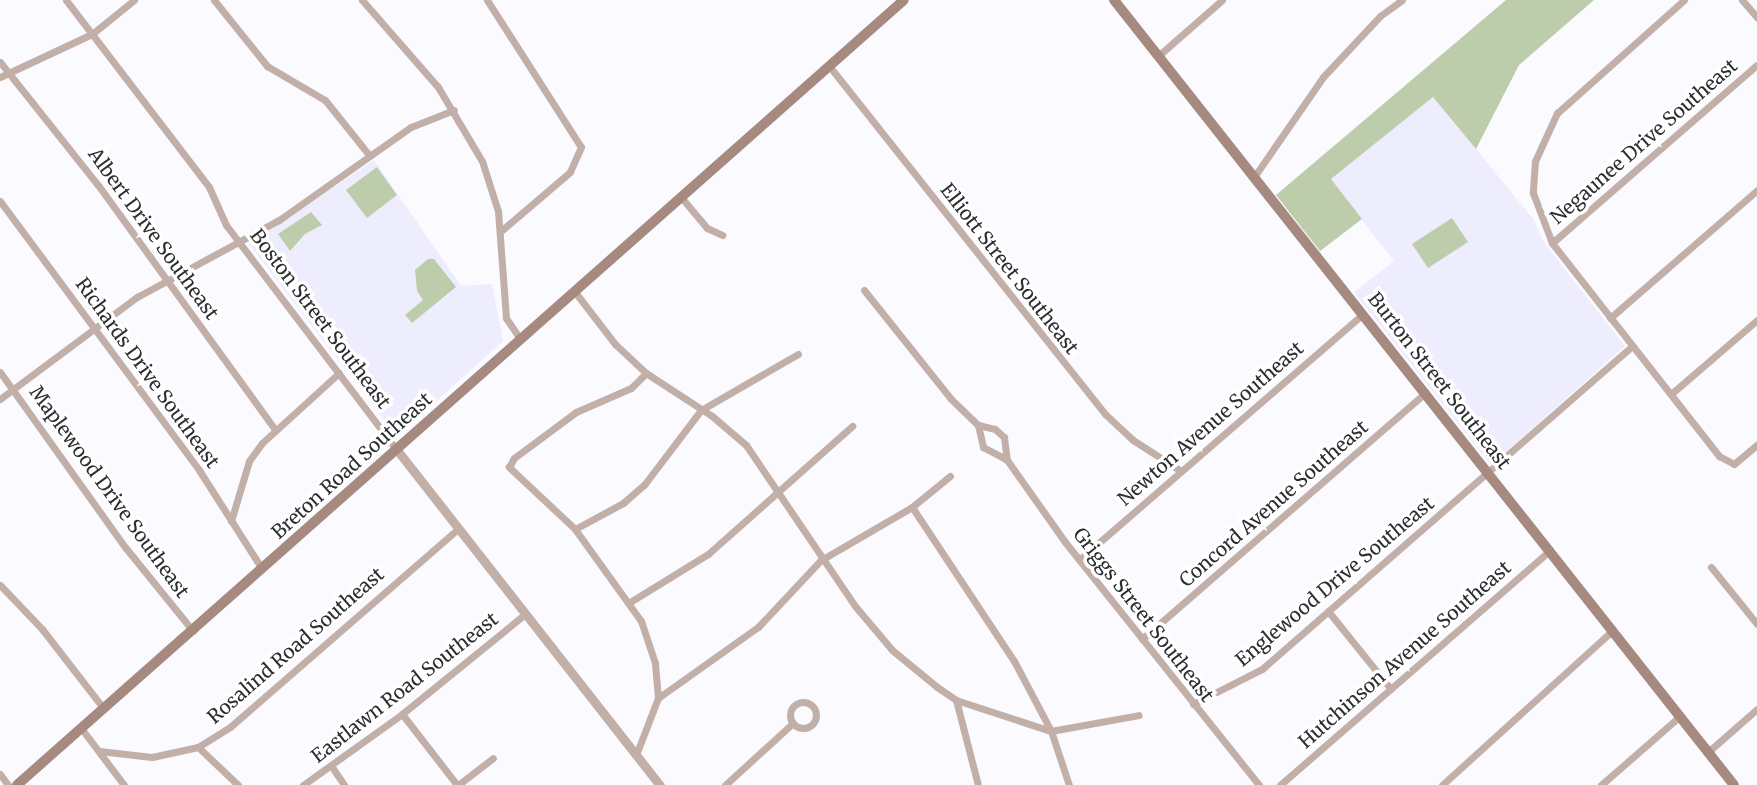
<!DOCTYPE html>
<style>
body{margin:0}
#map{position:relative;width:1757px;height:785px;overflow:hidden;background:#fafaff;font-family:Merriweather,serif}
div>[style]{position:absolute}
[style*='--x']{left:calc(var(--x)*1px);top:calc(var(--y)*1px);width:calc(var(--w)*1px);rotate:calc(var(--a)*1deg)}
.built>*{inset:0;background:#ededfd}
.green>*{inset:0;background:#bdcdac}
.minor>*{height:7px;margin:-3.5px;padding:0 3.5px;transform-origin:3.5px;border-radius:3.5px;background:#c2afa7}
.minor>.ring{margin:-3.5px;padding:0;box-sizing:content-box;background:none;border:7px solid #c2afa7;border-radius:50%}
.tertiary>*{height:9px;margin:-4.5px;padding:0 4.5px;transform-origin:4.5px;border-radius:4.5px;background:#c2afa7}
.secondary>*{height:10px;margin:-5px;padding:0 5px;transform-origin:5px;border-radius:5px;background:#a68a7f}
span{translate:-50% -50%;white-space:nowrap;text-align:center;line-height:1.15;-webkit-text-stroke:7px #fff;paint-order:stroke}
.street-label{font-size:19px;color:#2c2d31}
</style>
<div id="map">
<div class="built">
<div style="clip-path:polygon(1433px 96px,1534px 220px,1543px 241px,1625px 346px,1491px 465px,1354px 292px,1394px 261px,1330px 179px)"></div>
<div style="clip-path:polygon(374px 160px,461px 286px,492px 284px,503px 341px,397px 437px,249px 244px)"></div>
</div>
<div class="green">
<div style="clip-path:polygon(1506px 0,1594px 0,1519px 65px,1476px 149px,1433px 97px,1331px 179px,1362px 219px,1320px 251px,1276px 195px)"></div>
<div style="clip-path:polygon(377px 167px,397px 195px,367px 218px,346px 190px)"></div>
<div style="clip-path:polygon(311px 212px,322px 225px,305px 234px,290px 251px,278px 234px)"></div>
<div style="clip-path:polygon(1452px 218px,1468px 242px,1428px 268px,1412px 244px)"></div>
<div style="clip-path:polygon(428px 259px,434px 259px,456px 287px,412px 323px,405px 315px,423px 300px,417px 291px,415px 270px)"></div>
</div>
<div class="minor">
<div style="--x:66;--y:0;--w:235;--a:52.6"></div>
<div style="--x:209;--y:187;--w:42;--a:65.9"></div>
<div style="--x:226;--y:225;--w:283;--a:52.8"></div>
<div style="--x:214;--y:0;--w:85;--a:51.2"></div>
<div style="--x:267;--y:66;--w:67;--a:30.4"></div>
<div style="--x:325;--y:100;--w:70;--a:51.3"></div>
<div style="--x:362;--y:0;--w:116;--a:48.9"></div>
<div style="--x:438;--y:87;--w:86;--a:59.3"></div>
<div style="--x:482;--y:161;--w:52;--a:72.3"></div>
<div style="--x:498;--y:211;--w:107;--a:85.7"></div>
<div style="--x:506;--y:318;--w:25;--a:56"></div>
<div style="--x:487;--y:0;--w:174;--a:57.4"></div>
<div style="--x:581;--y:147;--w:27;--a:114"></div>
<div style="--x:570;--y:172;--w:91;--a:139.5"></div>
<div style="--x:1684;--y:0;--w:170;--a:138.3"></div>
<div style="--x:1557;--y:113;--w:53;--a:114.6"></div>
<div style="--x:1535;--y:161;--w:32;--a:94"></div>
<div style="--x:1533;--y:193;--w:53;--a:69.2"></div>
<div style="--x:1552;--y:243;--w:271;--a:51.9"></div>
<div style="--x:1719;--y:456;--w:17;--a:28"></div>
<div style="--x:1734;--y:464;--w:30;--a:-40"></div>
<div style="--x:1742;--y:0;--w:23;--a:49"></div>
<div style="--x:1158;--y:56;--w:85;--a:-41.2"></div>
<div style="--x:0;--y:62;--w:157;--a:51.5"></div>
<div style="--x:98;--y:185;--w:300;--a:54.1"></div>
<div style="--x:830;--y:67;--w:443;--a:51.6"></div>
<div style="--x:1105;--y:414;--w:38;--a:43"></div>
<div style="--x:1133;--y:440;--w:57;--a:32.9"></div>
<div style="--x:0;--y:77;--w:102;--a:-25.1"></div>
<div style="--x:92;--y:34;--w:54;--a:-39"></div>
<div style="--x:1254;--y:177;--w:121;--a:-55.4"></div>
<div style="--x:1323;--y:77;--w:83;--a:-46.9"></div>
<div style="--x:1380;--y:16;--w:27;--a:-36"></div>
<div style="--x:681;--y:197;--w:40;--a:50"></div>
<div style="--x:707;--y:228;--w:17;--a:25"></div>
<div style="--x:0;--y:201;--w:335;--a:53.5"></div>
<div style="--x:199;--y:470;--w:117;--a:57.5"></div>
<div style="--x:1552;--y:243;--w:271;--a:-41"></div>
<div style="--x:864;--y:290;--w:139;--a:51.4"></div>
<div style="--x:951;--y:399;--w:37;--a:44"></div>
<div style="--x:978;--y:425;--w:17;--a:13"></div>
<div style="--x:995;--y:429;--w:12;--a:42"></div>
<div style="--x:1004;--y:437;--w:23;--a:83"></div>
<div style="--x:575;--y:292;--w:66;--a:52.4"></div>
<div style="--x:615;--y:344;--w:42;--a:43.1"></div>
<div style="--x:646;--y:373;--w:79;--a:33.1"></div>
<div style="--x:712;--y:416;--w:45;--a:40.5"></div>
<div style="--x:746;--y:445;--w:194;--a:55.9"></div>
<div style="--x:855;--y:606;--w:57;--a:49.9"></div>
<div style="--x:892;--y:650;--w:58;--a:39.4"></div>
<div style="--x:937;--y:687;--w:23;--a:34"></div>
<div style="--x:956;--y:700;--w:100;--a:18.1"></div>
<div style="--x:1051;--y:731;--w:89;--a:-10.3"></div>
<div style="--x:1610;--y:318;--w:195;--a:-41"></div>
<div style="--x:0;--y:372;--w:215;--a:54.5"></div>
<div style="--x:125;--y:547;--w:108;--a:51"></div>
<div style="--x:1671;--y:394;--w:113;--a:-40.7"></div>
<div style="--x:0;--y:399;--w:171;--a:-36.7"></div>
<div style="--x:137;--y:297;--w:162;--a:-28.5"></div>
<div style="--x:279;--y:220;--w:161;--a:-35.2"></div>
<div style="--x:411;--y:127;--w:46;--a:-21.6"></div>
<div style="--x:978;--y:425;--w:23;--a:77"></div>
<div style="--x:983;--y:447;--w:27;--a:28"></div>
<div style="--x:1007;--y:460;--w:100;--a:54.7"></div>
<div style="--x:1065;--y:542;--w:311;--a:51.4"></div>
<div style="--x:912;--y:507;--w:185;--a:56.5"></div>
<div style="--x:1014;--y:661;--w:79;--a:62.1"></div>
<div style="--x:1051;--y:731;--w:57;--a:71.6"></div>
<div style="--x:231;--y:521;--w:63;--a:-73.3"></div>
<div style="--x:249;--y:461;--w:22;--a:-54"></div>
<div style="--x:262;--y:443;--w:104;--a:-42.3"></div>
<div style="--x:575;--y:529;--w:55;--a:-28.4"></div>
<div style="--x:623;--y:503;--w:28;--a:-41"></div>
<div style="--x:644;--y:485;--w:94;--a:-52.8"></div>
<div style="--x:701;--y:410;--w:112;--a:-30"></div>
<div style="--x:1080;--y:559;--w:374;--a:-40.9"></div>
<div style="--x:1711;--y:567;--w:73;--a:51.1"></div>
<div style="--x:0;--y:585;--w:61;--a:46.3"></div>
<div style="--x:42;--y:629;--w:101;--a:52.2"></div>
<div style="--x:630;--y:602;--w:92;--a:-31.6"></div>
<div style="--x:708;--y:554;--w:193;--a:-41.6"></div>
<div style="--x:1328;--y:611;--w:100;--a:51.1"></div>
<div style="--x:1142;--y:639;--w:376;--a:-41"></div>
<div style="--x:658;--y:698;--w:123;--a:-35.4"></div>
<div style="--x:758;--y:627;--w:92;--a:-46.8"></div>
<div style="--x:821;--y:560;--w:105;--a:-30.2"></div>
<div style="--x:912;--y:507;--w:49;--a:-39.2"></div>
<div style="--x:956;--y:700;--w:88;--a:75.5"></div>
<div class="ring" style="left:790px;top:702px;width:19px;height:19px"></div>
<div style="--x:1193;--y:704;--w:77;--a:-26.9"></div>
<div style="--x:1262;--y:669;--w:491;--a:-41.1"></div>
<div style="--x:402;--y:714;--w:90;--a:52.2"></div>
<div style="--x:81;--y:728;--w:71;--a:53"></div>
<div style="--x:198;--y:747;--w:55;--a:43.5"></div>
<div style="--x:99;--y:751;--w:53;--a:6.5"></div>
<div style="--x:152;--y:757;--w:47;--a:-12.3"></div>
<div style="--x:198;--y:747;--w:38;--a:-32"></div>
<div style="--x:230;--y:727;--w:302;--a:-41"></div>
<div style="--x:1708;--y:752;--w:65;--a:-41.3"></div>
<div style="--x:636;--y:755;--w:61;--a:-68.9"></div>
<div style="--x:658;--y:698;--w:35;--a:-95"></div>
<div style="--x:655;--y:663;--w:44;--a:-108.4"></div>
<div style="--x:641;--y:621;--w:113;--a:-125.7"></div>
<div style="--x:575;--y:529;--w:91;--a:-136.8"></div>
<div style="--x:509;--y:467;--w:10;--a:-61"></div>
<div style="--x:514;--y:458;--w:77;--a:-36.6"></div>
<div style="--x:576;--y:412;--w:60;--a:-23.6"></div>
<div style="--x:631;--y:388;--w:21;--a:-45"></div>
<div style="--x:332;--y:767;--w:22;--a:56"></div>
<div style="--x:0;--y:774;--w:14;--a:54"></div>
<div style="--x:303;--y:785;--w:122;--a:-35.6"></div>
<div style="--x:402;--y:714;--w:159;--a:-39.1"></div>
<div style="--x:458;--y:785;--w:44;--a:-37.6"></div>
<div style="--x:725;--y:785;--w:92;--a:-42.4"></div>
<div style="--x:1280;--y:785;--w:358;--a:-41"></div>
<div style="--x:1442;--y:785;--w:231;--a:-42.2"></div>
<div style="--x:1601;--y:785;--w:105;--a:-41.1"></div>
</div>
<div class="tertiary">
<div style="--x:397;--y:450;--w:426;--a:51.9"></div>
</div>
<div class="secondary">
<div style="--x:1114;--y:0;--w:1000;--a:51.7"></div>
<div style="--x:17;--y:785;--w:1184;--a:-41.51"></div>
</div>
<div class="street-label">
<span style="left:1644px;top:142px;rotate:-41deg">Negaunee Drive Southeast</span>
<span style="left:153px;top:234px;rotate:54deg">Albert Drive Southeast</span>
<span style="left:1009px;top:269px;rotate:52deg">Elliott Street Southeast</span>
<span style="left:320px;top:319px;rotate:53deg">Boston Street Southeast</span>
<span style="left:147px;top:373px;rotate:54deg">Richards Drive Southeast</span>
<span style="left:1439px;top:381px;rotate:52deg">Burton Street Southeast</span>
<span style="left:1211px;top:424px;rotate:-41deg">Newton Avenue Southeast</span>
<span style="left:352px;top:466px;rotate:-42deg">Breton Road Southeast</span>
<span style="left:109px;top:492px;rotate:54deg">Maplewood Drive Southeast</span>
<span style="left:1274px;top:504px;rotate:-41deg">Concord Avenue Southeast</span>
<span style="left:1335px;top:582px;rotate:-40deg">Englewood Drive Southeast</span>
<span style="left:1143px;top:615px;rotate:52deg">Griggs Street Southeast</span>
<span style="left:296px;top:646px;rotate:-41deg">Rosalind Road Southeast</span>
<span style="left:1405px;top:655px;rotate:-41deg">Hutchinson Avenue Southeast</span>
<span style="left:405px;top:688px;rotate:-38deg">Eastlawn Road Southeast</span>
</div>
</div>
